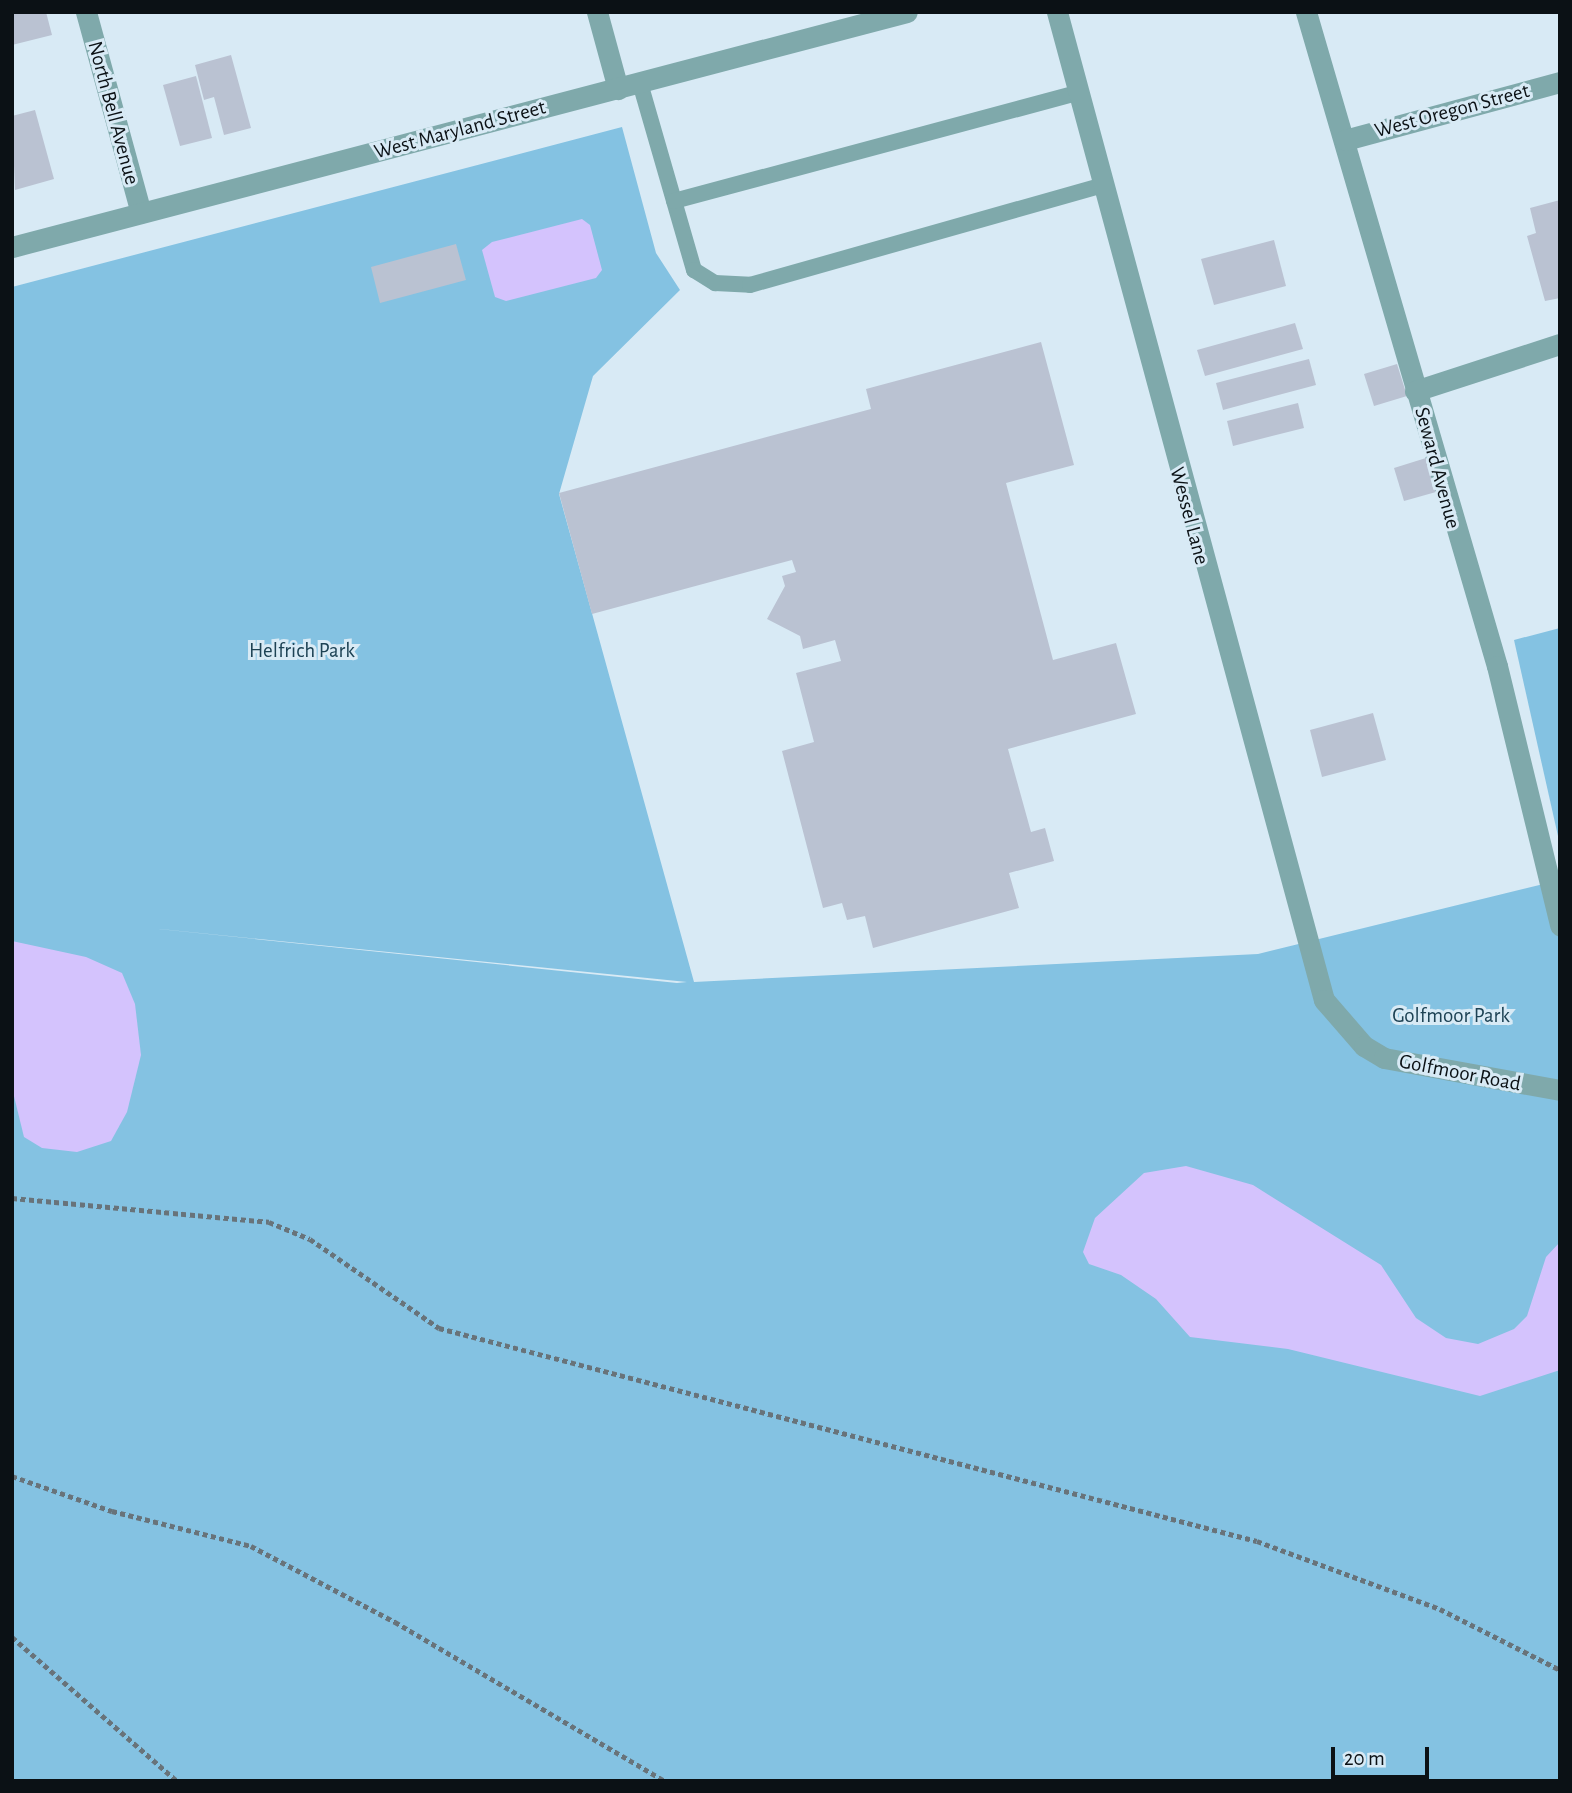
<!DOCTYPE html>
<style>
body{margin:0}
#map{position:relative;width:1572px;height:1793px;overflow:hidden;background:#d8eaf5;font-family:"Alegreya Sans",sans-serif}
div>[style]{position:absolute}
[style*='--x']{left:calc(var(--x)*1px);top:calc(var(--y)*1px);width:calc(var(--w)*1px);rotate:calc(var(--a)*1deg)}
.green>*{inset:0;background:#84c2e2}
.water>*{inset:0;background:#d4c3fd}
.building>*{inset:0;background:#bac2d2}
.path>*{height:4.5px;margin-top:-2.25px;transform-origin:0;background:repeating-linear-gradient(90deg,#68737a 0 5px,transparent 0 8.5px)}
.service>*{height:16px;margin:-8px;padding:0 8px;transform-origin:8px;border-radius:8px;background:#7fa9ab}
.minor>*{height:21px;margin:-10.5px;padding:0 10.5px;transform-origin:10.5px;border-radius:10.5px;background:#7fa9ab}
.tertiary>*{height:21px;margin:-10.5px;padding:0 10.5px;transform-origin:10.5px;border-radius:10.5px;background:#7fa9ab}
span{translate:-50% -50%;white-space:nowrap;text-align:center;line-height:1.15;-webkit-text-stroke:6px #d8eaf5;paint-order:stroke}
.street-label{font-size:21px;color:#0b1115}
.park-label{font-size:21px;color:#1d4254}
.frame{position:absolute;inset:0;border:14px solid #0b1115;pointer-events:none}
.scale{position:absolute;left:1331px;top:1747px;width:98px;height:32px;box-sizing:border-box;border:4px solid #0b1115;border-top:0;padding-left:9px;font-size:21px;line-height:24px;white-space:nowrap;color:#0b1115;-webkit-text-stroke:5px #d8eaf5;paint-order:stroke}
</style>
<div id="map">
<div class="green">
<div style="clip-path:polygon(evenodd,622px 127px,656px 253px,680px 290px,593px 376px,559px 494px,694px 982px,1258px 954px,1560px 880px,1560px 1781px,12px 1781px,12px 287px,622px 127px,159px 929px,160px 929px,687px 982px,677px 983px,159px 929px)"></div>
<div style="clip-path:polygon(1560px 628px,1560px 845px,1514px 640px)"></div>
</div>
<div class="water">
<div style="clip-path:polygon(582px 219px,590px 225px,602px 270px,596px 278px,506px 301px,495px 297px,482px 250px,492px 242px)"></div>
<div style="clip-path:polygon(12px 941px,86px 957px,122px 973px,135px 1004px,141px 1055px,127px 1112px,111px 1141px,77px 1152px,42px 1148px,24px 1137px,12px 1088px)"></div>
<div style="clip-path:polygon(1186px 1166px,1253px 1185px,1381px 1265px,1416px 1318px,1446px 1338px,1478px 1344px,1514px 1329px,1527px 1316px,1546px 1257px,1560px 1242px,1560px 1370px,1480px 1396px,1288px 1349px,1190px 1337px,1156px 1299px,1121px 1275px,1089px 1264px,1083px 1252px,1095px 1218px,1144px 1173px)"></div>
</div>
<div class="building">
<div style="clip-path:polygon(12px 12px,46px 12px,52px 35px,12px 45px)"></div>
<div style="clip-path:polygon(231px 55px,251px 128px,224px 135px,214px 97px,204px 100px,195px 65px)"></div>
<div style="clip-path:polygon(196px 76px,212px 138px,180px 146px,163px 85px)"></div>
<div style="clip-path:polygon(35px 110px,54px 179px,15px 190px,12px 116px)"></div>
<div style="clip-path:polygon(1560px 200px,1560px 298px,1545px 301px,1527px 236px,1536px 233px,1530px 208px)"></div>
<div style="clip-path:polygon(1274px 240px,1286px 286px,1214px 305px,1201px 259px)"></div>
<div style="clip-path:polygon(456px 244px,466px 280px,380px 303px,371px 267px)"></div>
<div style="clip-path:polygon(1295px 323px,1303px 349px,1205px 376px,1197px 350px)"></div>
<div style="clip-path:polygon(1041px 342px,1074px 465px,1006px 483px,1053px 660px,1116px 643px,1136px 714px,1008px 749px,1031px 832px,1045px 828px,1054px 861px,1009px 873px,1019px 908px,873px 948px,865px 916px,847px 920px,842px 903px,823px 908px,782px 751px,814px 742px,796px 673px,841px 661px,835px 640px,803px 649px,800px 636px,767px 619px,785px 586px,782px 576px,796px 572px,792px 560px,592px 614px,559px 493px,871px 409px,866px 389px)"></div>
<div style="clip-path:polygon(1309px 359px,1316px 385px,1223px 410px,1216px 383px)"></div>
<div style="clip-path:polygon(1397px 364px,1407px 396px,1374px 406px,1364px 374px)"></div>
<div style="clip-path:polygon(1298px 403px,1304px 428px,1233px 446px,1227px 421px)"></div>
<div style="clip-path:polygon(1426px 458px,1436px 492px,1404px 501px,1394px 468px)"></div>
<div style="clip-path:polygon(1373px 713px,1386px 760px,1322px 777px,1310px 730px)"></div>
</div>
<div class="path">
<div style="--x:12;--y:1198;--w:258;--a:5.3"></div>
<div style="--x:269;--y:1222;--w:44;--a:22.5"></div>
<div style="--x:310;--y:1239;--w:157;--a:34.6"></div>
<div style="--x:439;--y:1328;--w:845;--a:14.6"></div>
<div style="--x:1257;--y:1541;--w:195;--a:20.4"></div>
<div style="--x:1440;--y:1609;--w:135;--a:26.9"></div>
<div style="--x:12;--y:1476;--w:106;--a:19.3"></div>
<div style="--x:112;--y:1511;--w:143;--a:14.1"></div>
<div style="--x:251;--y:1546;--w:163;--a:27.8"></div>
<div style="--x:395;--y:1622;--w:313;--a:30.5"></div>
<div style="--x:12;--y:1637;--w:219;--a:41.1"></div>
</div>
<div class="service">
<div style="--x:640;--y:83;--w:195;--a:73.9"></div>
<div style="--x:694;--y:270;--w:25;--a:32"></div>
<div style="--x:715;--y:283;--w:35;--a:3"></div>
<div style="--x:750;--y:285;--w:365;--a:-15.8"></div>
<div style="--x:674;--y:201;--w:417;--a:-15"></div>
</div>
<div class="minor">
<div style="--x:86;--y:12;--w:208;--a:74.7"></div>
<div style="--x:597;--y:12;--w:80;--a:74.7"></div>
<div style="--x:1057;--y:12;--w:1023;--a:74.88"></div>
<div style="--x:1324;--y:1000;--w:61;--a:49"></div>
<div style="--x:1364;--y:1046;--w:23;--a:31"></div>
<div style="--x:1384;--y:1058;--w:179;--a:10.3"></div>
<div style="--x:1306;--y:12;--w:681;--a:73.72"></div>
<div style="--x:1497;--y:666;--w:267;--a:76.3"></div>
<div style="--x:1345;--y:140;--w:223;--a:-15.1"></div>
<div style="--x:1415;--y:391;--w:152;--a:-18"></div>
</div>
<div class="tertiary">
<div style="--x:12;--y:247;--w:925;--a:-14.71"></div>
</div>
<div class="street-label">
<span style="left:1452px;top:111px;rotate:-15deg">West Oregon Street</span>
<span style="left:113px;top:113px;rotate:75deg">North Bell Avenue</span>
<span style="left:460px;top:130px;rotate:-15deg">West Maryland Street</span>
<span style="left:1437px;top:468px;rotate:75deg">Seward Avenue</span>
<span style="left:1189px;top:516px;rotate:75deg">Wessel Lane</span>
<span style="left:1460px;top:1073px;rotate:11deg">Golfmoor Road</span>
</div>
<div class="park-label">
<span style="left:302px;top:651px">Helfrich Park</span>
<span style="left:1451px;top:1016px">Golfmoor Park</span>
</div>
<div class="frame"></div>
<div class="scale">20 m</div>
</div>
